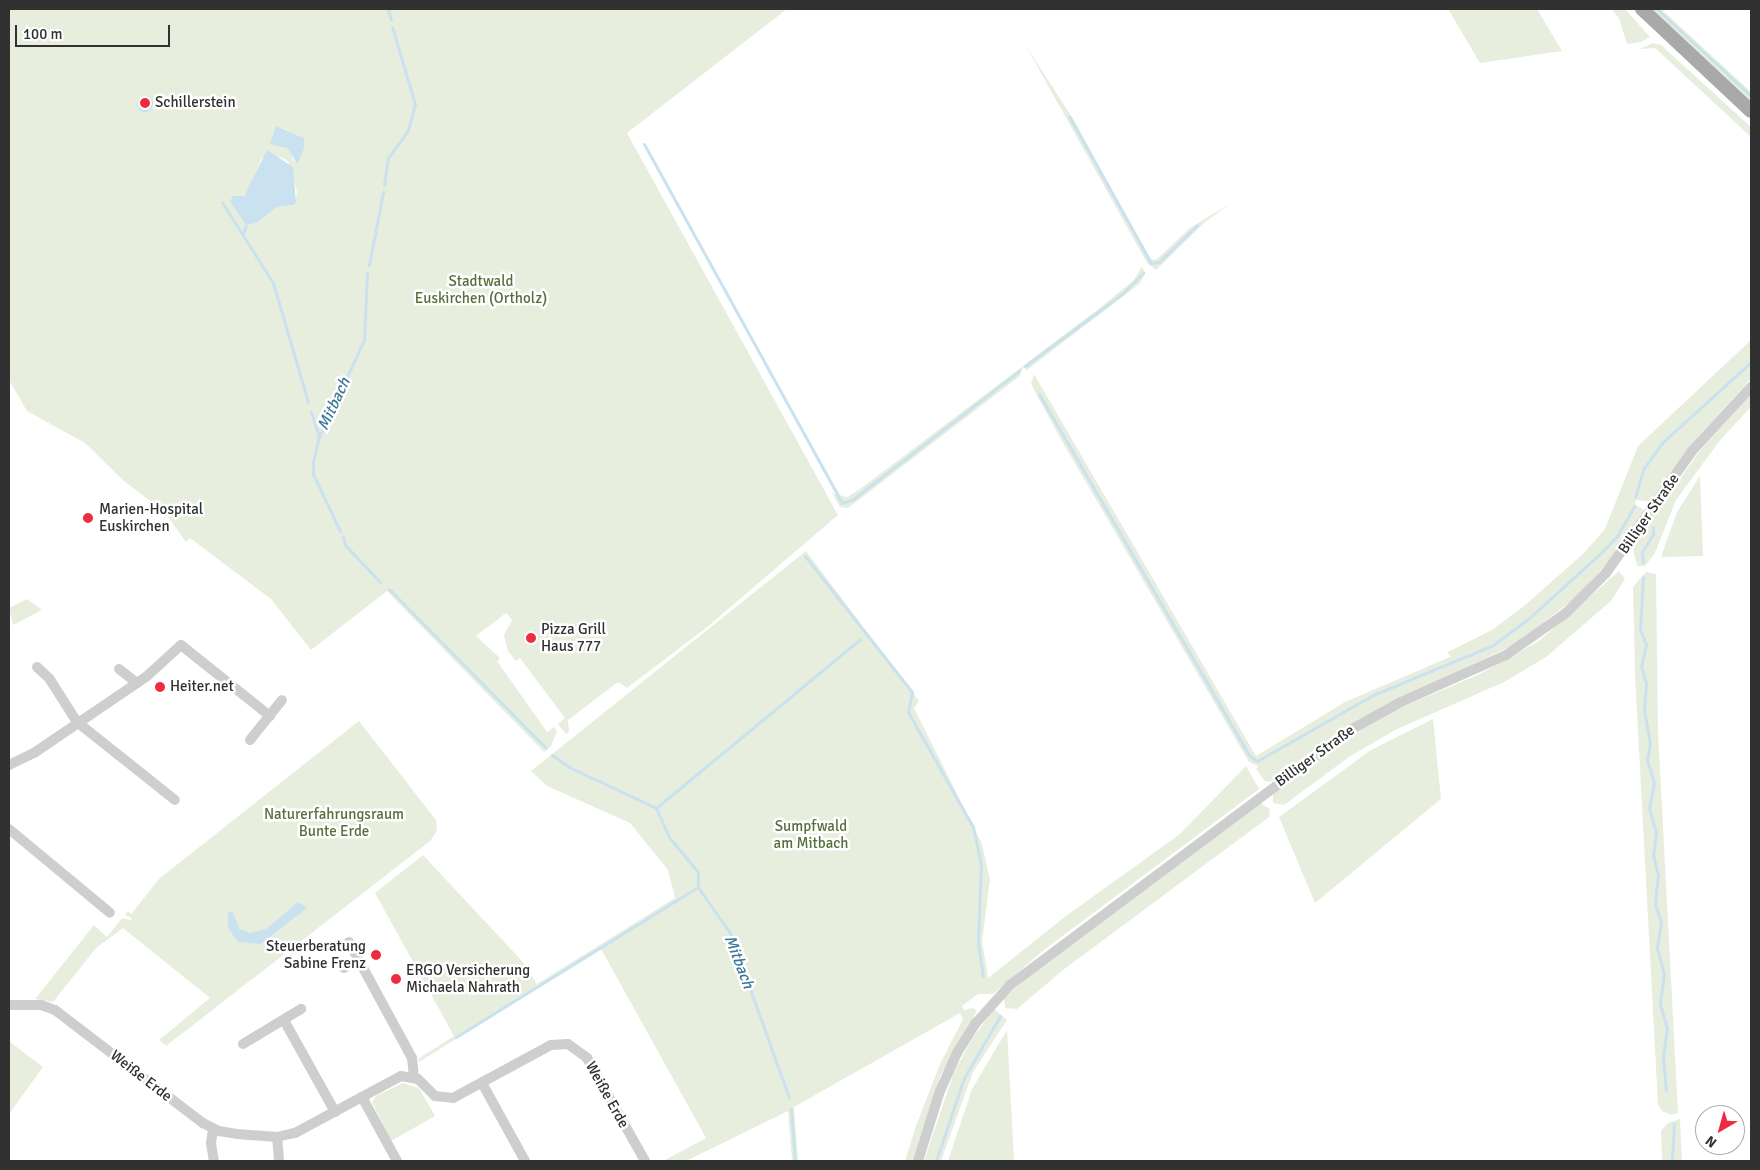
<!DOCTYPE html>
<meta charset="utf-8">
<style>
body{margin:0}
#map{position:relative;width:1760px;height:1170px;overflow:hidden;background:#fff;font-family:Signika,sans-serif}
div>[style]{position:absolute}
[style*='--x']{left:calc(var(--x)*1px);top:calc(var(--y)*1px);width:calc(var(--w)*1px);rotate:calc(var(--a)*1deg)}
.green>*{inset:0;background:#e7eede}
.water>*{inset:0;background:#cae1ef}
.round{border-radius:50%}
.stream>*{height:3px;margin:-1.5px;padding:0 1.5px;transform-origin:1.5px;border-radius:1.5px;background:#cae1ef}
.minor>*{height:10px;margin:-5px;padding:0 5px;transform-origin:5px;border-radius:5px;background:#cecece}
.major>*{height:14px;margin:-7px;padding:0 7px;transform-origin:7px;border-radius:7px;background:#a9a9a9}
.dots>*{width:14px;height:14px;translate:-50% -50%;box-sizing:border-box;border:2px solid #fff;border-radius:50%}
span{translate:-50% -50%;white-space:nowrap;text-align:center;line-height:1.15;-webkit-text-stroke:5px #fff;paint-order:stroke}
.poi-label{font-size:15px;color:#313131}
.left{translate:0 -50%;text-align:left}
.right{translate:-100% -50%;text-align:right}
.park-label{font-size:15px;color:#556f3b}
.street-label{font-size:15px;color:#313131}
.water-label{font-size:16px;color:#397698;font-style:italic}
.frame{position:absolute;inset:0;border:10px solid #313131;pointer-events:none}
.north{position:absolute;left:1695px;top:1105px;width:50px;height:50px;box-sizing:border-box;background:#fff;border:1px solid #adadad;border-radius:50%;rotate:218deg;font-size:14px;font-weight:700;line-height:20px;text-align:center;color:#313131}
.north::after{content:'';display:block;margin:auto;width:18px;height:22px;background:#ef2c3f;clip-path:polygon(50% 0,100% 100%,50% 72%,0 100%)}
.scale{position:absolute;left:15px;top:25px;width:155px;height:22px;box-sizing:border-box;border:2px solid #313131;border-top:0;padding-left:6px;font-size:15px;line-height:18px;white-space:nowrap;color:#313131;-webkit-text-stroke:4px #fff;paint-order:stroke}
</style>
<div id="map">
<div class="green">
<div style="clip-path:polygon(evenodd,9px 9px,787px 9px,627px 133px,838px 515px,706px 628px,648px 672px,627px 688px,618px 682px,568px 720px,569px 731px,566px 734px,558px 724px,565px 718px,520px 658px,516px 661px,508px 651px,504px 635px,512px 620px,506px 613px,476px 636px,500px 658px,497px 661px,547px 732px,554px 727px,557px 732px,551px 746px,544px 752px,387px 591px,311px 650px,271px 599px,190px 538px,186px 542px,164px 511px,125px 482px,85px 443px,27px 411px,9px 380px,9px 9px,279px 127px,304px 138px,297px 163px,292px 158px,293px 153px,279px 127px,9px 9px,280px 157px,288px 161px,295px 184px,297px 192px,294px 205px,277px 207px,258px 222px,246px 225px,241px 198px,248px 189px,262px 158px,280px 157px)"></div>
<div style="clip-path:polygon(1448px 9px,1537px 9px,1562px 51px,1480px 63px)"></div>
<div style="clip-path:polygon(1611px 9px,1625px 9px,1650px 37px,1641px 42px,1627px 44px,1619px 18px)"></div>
<div style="clip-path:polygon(1650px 9px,1661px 9px,1751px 92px,1751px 102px)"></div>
<div style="clip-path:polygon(1653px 43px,1661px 45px,1751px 127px,1751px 137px,1655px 48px,1639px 49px)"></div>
<div style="clip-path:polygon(1026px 46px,1075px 122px,1150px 260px,1157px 259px,1190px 228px,1231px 203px,1205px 222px,1156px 270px,1147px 263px)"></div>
<div style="clip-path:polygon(1142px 266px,1145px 274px,1139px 284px,1027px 370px,1023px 367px,1020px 376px,848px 508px,840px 507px,832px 493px,847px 497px,860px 489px,1101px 307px,1134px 280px)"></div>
<div style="clip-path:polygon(1751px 340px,1751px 379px,1696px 439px,1651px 502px,1636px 500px,1635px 504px,1645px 511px,1613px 557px,1576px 598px,1511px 646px,1355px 721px,1270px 782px,1265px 781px,1256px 769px,1258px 766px,1249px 762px,1059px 436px,1031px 384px,1034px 374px,1256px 756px,1345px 702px,1450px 657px,1448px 652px,1492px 630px,1524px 606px,1583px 554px,1605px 529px,1638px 446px)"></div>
<div style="clip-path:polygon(1751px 394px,1751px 407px,1721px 439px,1676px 500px,1655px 553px,1645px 566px,1637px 566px,1633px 549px,1653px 517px,1699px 452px)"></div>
<div style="clip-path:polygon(1700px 476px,1703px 556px,1661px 557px,1677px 512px)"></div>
<div style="clip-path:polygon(806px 551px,919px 701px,914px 708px,982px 844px,990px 880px,982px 941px,988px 978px,1066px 916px,1180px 834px,1246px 766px,1259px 789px,1045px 949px,993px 994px,978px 994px,962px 1006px,964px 1010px,973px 1008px,977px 1011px,940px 1076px,913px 1161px,905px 1161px,916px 1126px,940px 1064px,963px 1019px,960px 1013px,794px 1107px,798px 1161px,792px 1161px,788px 1111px,686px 1161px,663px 1161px,706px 1138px,601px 949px,419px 1062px,418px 1059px,454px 1036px,375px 893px,423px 855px,522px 961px,537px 984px,675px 898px,668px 870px,630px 823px,547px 786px,531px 771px)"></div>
<div style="clip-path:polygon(1619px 571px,1625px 579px,1611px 601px,1546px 657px,1504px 682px,1395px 730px,1349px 757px,1284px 805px,1273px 803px,1273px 792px,1362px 729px,1398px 709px,1480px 674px,1539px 641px)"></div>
<div style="clip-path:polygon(1646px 572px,1656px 574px,1658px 732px,1678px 1113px,1671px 1115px,1662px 1111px,1658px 1105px,1635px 675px,1633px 587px)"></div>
<div style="clip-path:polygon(27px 599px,42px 610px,13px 625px,9px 608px)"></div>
<div style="clip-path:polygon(1433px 719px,1441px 799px,1315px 903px,1279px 817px,1371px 750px)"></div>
<div style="clip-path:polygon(359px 721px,436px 820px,437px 831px,430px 841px,166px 1046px,159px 1040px,210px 998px,123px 928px,96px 948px,53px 1002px,35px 999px,94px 925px,107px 937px,122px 918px,130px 920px,132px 918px,125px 915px,128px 911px,131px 914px,160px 878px)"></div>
<div style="clip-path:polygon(1260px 803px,1270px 809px,1269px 817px,1063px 970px,1017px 1009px,1005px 1008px,1004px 998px,1033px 972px)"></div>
<div style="clip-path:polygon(994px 1009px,1007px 1020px,973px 1072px,941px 1161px,924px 1161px,954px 1072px,972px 1039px)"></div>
<div style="clip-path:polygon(1007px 1030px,1014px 1161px,948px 1161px,972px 1089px)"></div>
<div style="clip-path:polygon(10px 1042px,43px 1067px,9px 1114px,9px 1045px)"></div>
<div style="clip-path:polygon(403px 1083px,419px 1088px,435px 1116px,391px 1141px,372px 1102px,376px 1096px)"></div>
<div style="clip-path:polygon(1680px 1119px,1682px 1161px,1662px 1161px,1661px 1131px,1668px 1123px)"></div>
</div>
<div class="water">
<div class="round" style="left:137px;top:96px;width:16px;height:16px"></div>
<div style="clip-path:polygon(276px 126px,304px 138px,304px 149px,297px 164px,288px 148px,270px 144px)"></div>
<div style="clip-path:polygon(267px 150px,293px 167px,296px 202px,294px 205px,277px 207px,258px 222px,246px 225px,230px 201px,233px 196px,244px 196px)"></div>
<div style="clip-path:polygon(298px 902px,307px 908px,261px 944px,238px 942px,228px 928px,228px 913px,232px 911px,240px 929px,250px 933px,266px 929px)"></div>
</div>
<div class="stream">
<div style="--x:388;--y:9;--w:11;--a:75"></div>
<div style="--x:1657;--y:9;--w:128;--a:42.8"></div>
<div style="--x:1069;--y:116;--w:168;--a:60.8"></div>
<div style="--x:1151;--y:263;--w:8;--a:-7"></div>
<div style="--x:1159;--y:262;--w:53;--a:-44.2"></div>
<div style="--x:644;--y:144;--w:410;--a:61.1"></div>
<div style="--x:842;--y:503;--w:10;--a:-17"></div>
<div style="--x:852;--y:500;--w:211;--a:-37.7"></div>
<div style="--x:384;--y:185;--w:27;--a:-82"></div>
<div style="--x:388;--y:158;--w:34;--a:-54"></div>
<div style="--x:408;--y:130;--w:27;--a:-75"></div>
<div style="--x:415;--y:104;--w:80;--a:-106.6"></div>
<div style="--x:222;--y:202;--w:96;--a:57.8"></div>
<div style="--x:273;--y:283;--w:124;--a:73.6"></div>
<div style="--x:243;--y:234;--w:9;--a:-72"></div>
<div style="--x:369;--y:265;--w:74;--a:-79.1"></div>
<div style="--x:1025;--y:366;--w:121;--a:-36.6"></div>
<div style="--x:1122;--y:294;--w:30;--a:-45"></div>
<div style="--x:1039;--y:394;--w:419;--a:59.8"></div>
<div style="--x:1250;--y:756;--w:9;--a:36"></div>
<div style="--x:1257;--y:761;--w:133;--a:-29.6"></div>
<div style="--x:1373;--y:695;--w:130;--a:-22.6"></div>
<div style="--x:1493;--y:645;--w:44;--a:-36.6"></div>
<div style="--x:1528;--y:619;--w:100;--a:-42.2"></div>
<div style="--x:1602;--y:552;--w:22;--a:-47"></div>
<div style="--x:1617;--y:536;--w:34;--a:-60"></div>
<div style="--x:311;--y:412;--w:26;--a:72"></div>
<div style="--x:1635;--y:497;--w:30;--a:-73"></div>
<div style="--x:1644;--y:468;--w:32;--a:-54"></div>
<div style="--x:1663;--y:442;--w:119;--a:-42.3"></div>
<div style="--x:340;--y:531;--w:63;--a:-115.3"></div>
<div style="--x:313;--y:474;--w:12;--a:-90"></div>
<div style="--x:313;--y:462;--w:26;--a:-77"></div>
<div style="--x:319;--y:437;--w:107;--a:-65.1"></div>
<div style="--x:364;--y:340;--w:67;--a:-87.4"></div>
<div style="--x:343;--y:537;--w:8;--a:76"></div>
<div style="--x:345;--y:545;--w:51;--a:46.6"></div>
<div style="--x:805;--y:556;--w:173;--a:51.8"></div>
<div style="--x:912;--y:692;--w:20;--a:101"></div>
<div style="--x:908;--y:712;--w:132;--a:60.5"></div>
<div style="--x:973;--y:827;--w:38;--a:78"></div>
<div style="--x:981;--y:864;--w:78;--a:92.2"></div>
<div style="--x:978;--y:942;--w:34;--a:82"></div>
<div style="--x:1643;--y:562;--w:10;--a:-96"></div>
<div style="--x:1642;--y:552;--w:21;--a:-59"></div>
<div style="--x:1653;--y:534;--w:7;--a:-90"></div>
<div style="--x:1643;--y:577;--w:52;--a:93.3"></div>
<div style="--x:1640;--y:629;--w:17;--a:69"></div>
<div style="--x:1646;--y:645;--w:22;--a:103"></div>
<div style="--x:1641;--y:666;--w:18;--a:74"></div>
<div style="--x:1646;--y:683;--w:27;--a:94"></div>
<div style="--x:1644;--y:710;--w:34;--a:80"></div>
<div style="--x:1650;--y:743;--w:17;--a:100"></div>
<div style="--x:1647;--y:760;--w:24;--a:73"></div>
<div style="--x:1654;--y:783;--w:25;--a:101"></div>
<div style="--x:1649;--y:808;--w:25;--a:74"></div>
<div style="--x:1656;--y:832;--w:23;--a:97"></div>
<div style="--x:1653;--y:855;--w:21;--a:76"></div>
<div style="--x:1658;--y:875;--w:29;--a:96"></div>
<div style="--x:1655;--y:904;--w:19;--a:72"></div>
<div style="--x:1661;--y:922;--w:26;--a:99"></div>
<div style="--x:1657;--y:948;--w:27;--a:75"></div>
<div style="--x:1664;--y:974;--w:30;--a:98"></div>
<div style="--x:1660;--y:1004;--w:25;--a:74"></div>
<div style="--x:1667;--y:1028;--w:29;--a:98"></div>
<div style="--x:1663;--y:1057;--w:33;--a:85"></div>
<div style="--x:389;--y:589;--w:223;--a:45.4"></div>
<div style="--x:552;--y:755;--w:21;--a:35"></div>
<div style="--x:569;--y:767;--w:96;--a:25.2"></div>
<div style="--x:656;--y:808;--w:32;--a:66"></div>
<div style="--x:669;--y:837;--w:45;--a:50.4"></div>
<div style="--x:698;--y:872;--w:15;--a:90"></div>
<div style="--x:698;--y:887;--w:56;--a:55.2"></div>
<div style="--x:730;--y:933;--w:175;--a:70.3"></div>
<div style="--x:656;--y:808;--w:265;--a:-39.6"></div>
<div style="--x:456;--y:1037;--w:285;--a:-31.8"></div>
<div style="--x:791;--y:1109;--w:52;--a:85.6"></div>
<div style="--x:936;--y:1161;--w:88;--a:-71.4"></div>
<div style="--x:964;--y:1078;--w:72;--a:-59.9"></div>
<div style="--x:1672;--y:1161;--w:37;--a:-87"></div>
</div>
<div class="minor">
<div style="--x:37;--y:667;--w:16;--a:43"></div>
<div style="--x:49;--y:678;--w:52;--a:57.5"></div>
<div style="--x:77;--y:722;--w:125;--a:38.5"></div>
<div style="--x:119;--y:669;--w:23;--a:38"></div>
<div style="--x:250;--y:740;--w:51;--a:-51.3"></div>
<div style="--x:9;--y:765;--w:28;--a:-26"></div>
<div style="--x:34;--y:753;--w:135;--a:-34.2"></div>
<div style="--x:146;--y:677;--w:47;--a:-42.4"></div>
<div style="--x:181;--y:645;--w:114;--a:38.6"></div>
<div style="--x:9;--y:829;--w:131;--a:39.7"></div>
<div style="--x:349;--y:942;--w:132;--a:61.5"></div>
<div style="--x:412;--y:1058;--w:19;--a:84"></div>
<div style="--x:344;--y:968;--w:16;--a:-30"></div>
<div style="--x:9;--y:1005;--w:32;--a:0"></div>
<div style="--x:41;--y:1005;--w:15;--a:20"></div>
<div style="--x:55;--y:1010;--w:186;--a:37.4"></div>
<div style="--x:203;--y:1123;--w:18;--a:27"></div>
<div style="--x:219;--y:1131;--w:18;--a:9"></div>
<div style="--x:237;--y:1134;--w:40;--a:4.3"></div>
<div style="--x:277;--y:1137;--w:18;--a:-13"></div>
<div style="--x:295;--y:1133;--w:120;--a:-28.3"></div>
<div style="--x:401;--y:1076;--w:17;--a:10"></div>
<div style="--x:418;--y:1079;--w:24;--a:45"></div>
<div style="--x:435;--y:1096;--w:18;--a:6"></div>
<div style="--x:453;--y:1098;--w:111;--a:-28.4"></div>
<div style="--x:551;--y:1045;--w:17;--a:-3"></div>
<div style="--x:568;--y:1044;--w:24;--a:36"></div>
<div style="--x:587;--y:1058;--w:118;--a:60.6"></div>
<div style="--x:285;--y:1022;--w:103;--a:60.9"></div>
<div style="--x:243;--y:1044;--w:68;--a:-31.1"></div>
<div style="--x:482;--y:1083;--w:89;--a:61.1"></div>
<div style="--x:362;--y:1097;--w:73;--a:61.3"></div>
<div style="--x:213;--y:1129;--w:14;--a:98"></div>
<div style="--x:211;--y:1143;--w:18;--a:81"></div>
<div style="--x:277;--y:1137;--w:24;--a:85"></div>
<div style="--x:918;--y:1161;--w:73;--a:-72.6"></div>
<div style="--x:940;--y:1091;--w:42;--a:-65.9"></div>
<div style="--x:957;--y:1053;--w:36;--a:-58"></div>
<div style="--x:976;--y:1023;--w:51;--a:-48.2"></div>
<div style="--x:1010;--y:985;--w:427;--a:-36.8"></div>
<div style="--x:1352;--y:729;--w:56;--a:-28.9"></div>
<div style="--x:1401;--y:702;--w:115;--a:-24.1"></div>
<div style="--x:1506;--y:655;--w:73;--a:-35"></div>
<div style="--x:1566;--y:613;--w:57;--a:-45"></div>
<div style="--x:1606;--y:573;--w:149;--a:-54.8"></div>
<div style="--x:1692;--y:451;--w:87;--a:-47.3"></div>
</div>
<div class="major">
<div style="--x:1642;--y:9;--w:149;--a:43.1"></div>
</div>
<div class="dots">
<div style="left:145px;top:103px;background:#ef2c3f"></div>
<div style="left:88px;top:518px;background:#ef2c3f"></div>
<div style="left:531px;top:638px;background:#ef2c3f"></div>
<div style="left:160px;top:687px;background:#ef2c3f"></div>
<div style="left:376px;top:955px;background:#ef2c3f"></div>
<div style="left:396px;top:979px;background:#ef2c3f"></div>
</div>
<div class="poi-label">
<span class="left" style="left:155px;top:103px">Schillerstein</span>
<span class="left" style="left:99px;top:518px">Marien-Hospital<br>Euskirchen</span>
<span class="left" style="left:541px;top:638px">Pizza Grill<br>Haus 777</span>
<span class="left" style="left:170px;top:687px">Heiter.net</span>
<span class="right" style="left:366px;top:955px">Steuerberatung<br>Sabine Frenz</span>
<span class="left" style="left:406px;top:979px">ERGO Versicherung<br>Michaela Nahrath</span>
</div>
<div class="park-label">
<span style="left:481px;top:290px">Stadtwald<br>Euskirchen (Ortholz)</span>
<span style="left:334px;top:823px">Naturerfahrungsraum<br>Bunte Erde</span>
<span style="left:811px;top:835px">Sumpfwald<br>am Mitbach</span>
</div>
<div class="street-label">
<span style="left:1649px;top:514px;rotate:-55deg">Billiger Straße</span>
<span style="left:1315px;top:756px;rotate:-36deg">Billiger Straße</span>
<span style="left:141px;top:1076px;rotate:38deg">Weiße Erde</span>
<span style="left:607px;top:1095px;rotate:61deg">Weiße Erde</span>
</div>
<div class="water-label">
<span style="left:334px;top:404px;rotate:-65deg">Mitbach</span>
<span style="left:739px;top:962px;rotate:69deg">Mitbach</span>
</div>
<div class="frame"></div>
<div class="north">N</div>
<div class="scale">100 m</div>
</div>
